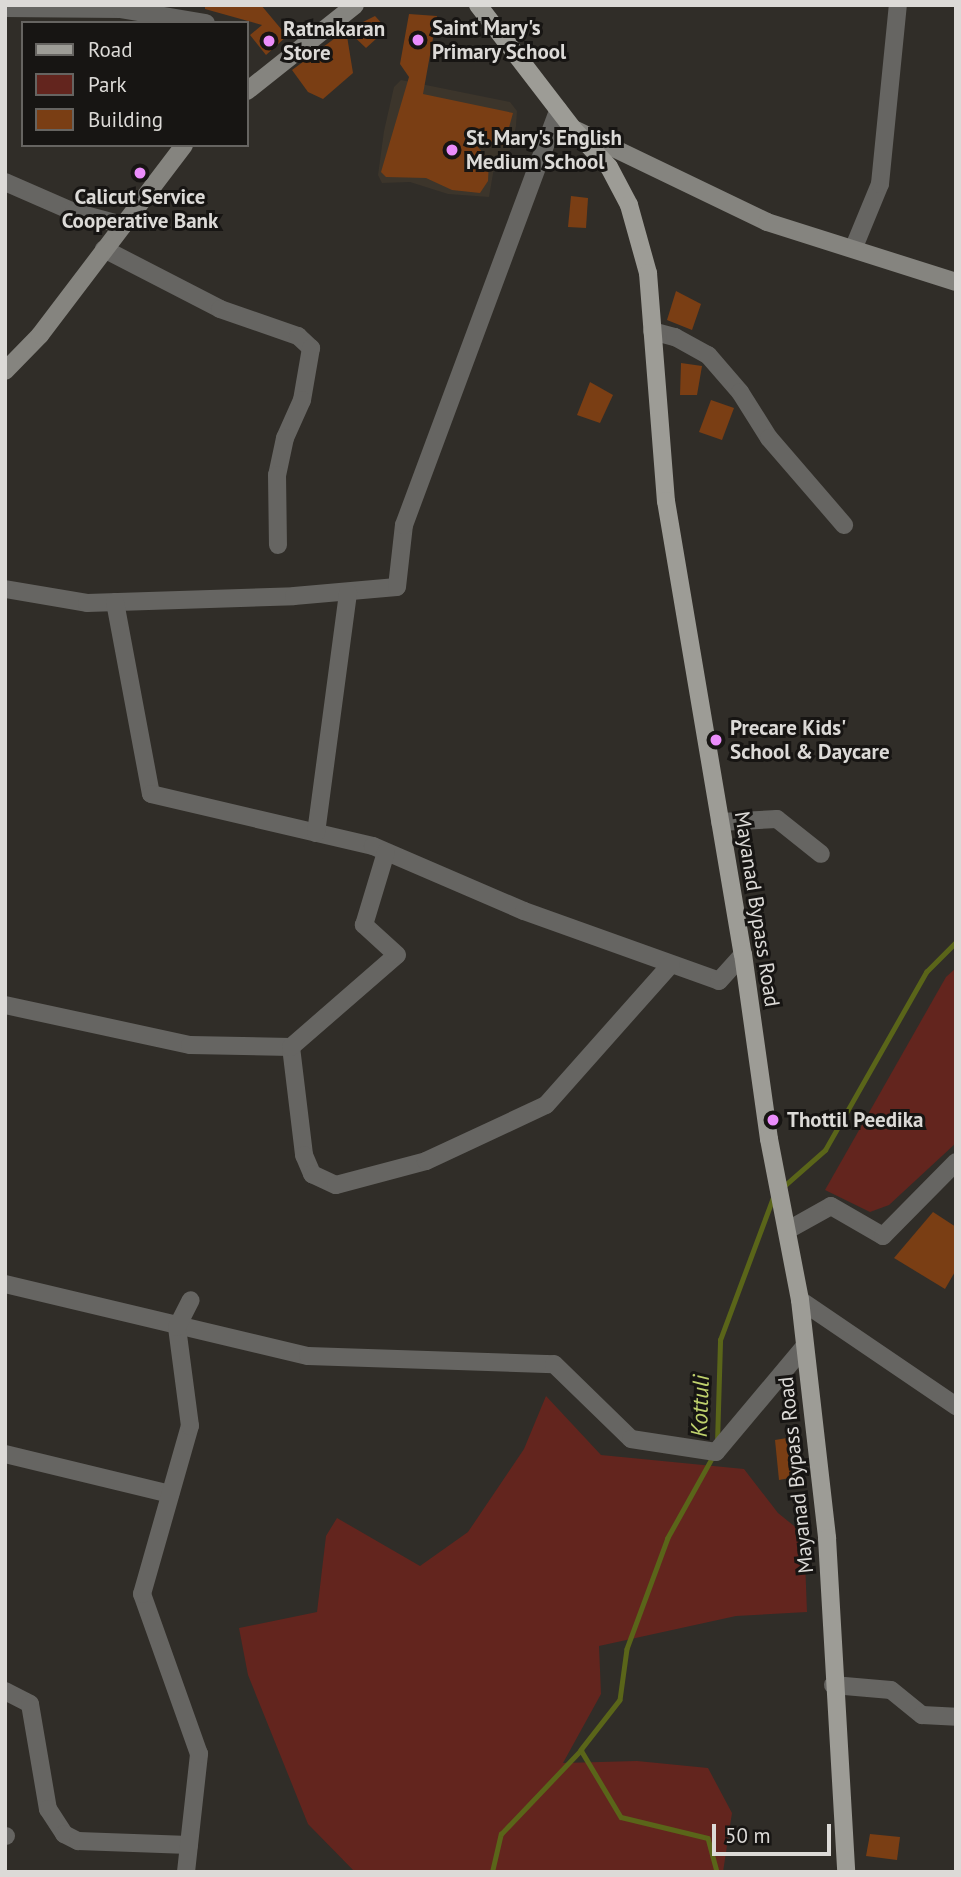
<!DOCTYPE html>
<style>
body{margin:0}
#map{position:relative;width:961px;height:1877px;overflow:hidden;background:#302d28;font-family:"PT Sans",sans-serif}
div>[style]{position:absolute}
[style*='--x']{left:calc(var(--x)*1px);top:calc(var(--y)*1px);width:calc(var(--w)*1px);rotate:calc(var(--a)*1deg)}
.built>*{inset:0;background:#3c352b}
.green>*{inset:0;background:#63251e}
.stream>*{height:4.5px;margin:-2.25px;padding:0 2.25px;transform-origin:2.25px;border-radius:2.25px;background:#5a6519}
.building>*{inset:0;background:#7a3e14}
.street>*{height:18px;margin:-9px;padding:0 9px;transform-origin:9px;border-radius:9px;background:#666562}
.secondary>*{height:18px;margin:-9px;padding:0 9px;transform-origin:9px;border-radius:9px;background:#85847f}
.primary>*{height:18px;margin:-9px;padding:0 9px;transform-origin:9px;border-radius:9px;background:#9d9c96}
.dots>*{width:19px;height:19px;translate:-50% -50%;box-sizing:border-box;border:4px solid #171513;border-radius:50%}
span{translate:-50% -50%;white-space:nowrap;text-align:center;line-height:1.15;-webkit-text-stroke:6px #171513;paint-order:stroke}
.poi-label{font-size:21px;color:#dcdad7;font-weight:700}
.left{translate:0 -50%;text-align:left}
.street-label{font-size:21px;color:#dcdad7}
.water-label{font-size:23px;color:#c0d26d;font-style:italic}
.frame{position:absolute;inset:0;border:7px solid #dcdad7;pointer-events:none}
.legend{position:absolute;left:21px;top:21px;width:228px;height:126px;box-sizing:border-box;background:#171513;border:2px solid #666461;margin:0;padding:9px 12px;list-style:none;font-size:21px;color:#dcdad7}
.legend li{display:flex;align-items:center;gap:14px;height:35px}
.legend b{width:35px;border:2px solid #666461}
.scale{position:absolute;left:712px;top:1824px;width:119px;height:32px;box-sizing:border-box;border:4px solid #dcdad7;border-top:0;padding-left:9px;font-size:21px;line-height:24px;white-space:nowrap;color:#dcdad7;-webkit-text-stroke:5px #171513;paint-order:stroke}
</style>
<div id="map">
<div class="built">
<div style="clip-path:polygon(401px 80px,510px 102px,517px 111px,516px 126px,511px 149px,495px 162px,489px 197px,448px 194px,410px 182px,382px 183px,378px 175px,384px 131px,394px 87px)"></div>
</div>
<div class="green">
<div style="clip-path:polygon(956px 968px,956px 1143px,889px 1205px,870px 1212px,825px 1190px,946px 977px)"></div>
<div style="clip-path:polygon(546px 1396px,601px 1455px,744px 1469px,778px 1513px,804px 1534px,807px 1612px,736px 1616px,599px 1646px,601px 1694px,563px 1763px,637px 1761px,708px 1768px,732px 1813px,723px 1872px,355px 1872px,308px 1824px,248px 1675px,239px 1628px,317px 1612px,326px 1536px,337px 1518px,420px 1566px,468px 1532px,524px 1449px)"></div>
</div>
<div class="stream">
<div style="--x:783;--y:1187;--w:56;--a:-41.4"></div>
<div style="--x:825;--y:1150;--w:205;--a:-60.4"></div>
<div style="--x:926;--y:972;--w:42;--a:-45"></div>
<div style="--x:717;--y:1443;--w:103;--a:-88.3"></div>
<div style="--x:720;--y:1340;--w:155;--a:-69.6"></div>
<div style="--x:713;--y:1457;--w:93;--a:119.1"></div>
<div style="--x:668;--y:1538;--w:118;--a:110.3"></div>
<div style="--x:627;--y:1649;--w:51;--a:97.8"></div>
<div style="--x:620;--y:1700;--w:63;--a:128"></div>
<div style="--x:581;--y:1750;--w:78;--a:59.2"></div>
<div style="--x:621;--y:1817;--w:89;--a:13.6"></div>
<div style="--x:708;--y:1838;--w:35;--a:75"></div>
<div style="--x:492;--y:1872;--w:39;--a:-77"></div>
<div style="--x:501;--y:1834;--w:116;--a:-46.4"></div>
</div>
<div class="building">
<div style="clip-path:polygon(205px 5px,261px 5px,287px 36px,266px 55px,250px 35px,262px 25px,205px 9px)"></div>
<div style="clip-path:polygon(409px 14px,437px 16px,423px 94px,513px 113px,504px 146px,468px 134px,489px 161px,488px 181px,480px 193px,452px 190px,426px 178px,386px 177px,381px 172px,409px 77px,400px 64px)"></div>
<div style="clip-path:polygon(375px 16px,387px 29px,366px 48px,347px 30px)"></div>
<div style="clip-path:polygon(346px 30px,353px 73px,323px 99px,308px 92px,292px 70px)"></div>
<div style="clip-path:polygon(571px 196px,588px 198px,586px 228px,568px 227px)"></div>
<div style="clip-path:polygon(676px 291px,701px 304px,692px 330px,667px 320px)"></div>
<div style="clip-path:polygon(681px 363px,702px 366px,697px 395px,680px 395px)"></div>
<div style="clip-path:polygon(590px 382px,613px 395px,600px 423px,577px 415px)"></div>
<div style="clip-path:polygon(711px 400px,734px 408px,722px 440px,699px 432px)"></div>
<div style="clip-path:polygon(933px 1212px,956px 1227px,956px 1270px,945px 1289px,894px 1258px)"></div>
<div style="clip-path:polygon(799px 1436px,801px 1476px,779px 1480px,775px 1440px)"></div>
<div style="clip-path:polygon(870px 1834px,900px 1837px,897px 1860px,866px 1856px)"></div>
</div>
<div class="street">
<div style="--x:5;--y:8;--w:116;--a:0.5"></div>
<div style="--x:121;--y:9;--w:86;--a:9.4"></div>
<div style="--x:5;--y:182;--w:75;--a:23.5"></div>
<div style="--x:74;--y:212;--w:51;--a:14.9"></div>
<div style="--x:854;--y:247;--w:68;--a:-67.6"></div>
<div style="--x:880;--y:184;--w:180;--a:-84.3"></div>
<div style="--x:104;--y:249;--w:131;--a:27.3"></div>
<div style="--x:220;--y:309;--w:83;--a:19.1"></div>
<div style="--x:298;--y:336;--w:18;--a:43"></div>
<div style="--x:311;--y:348;--w:53;--a:99.8"></div>
<div style="--x:302;--y:400;--w:42;--a:114.1"></div>
<div style="--x:285;--y:438;--w:38;--a:102"></div>
<div style="--x:277;--y:475;--w:70;--a:89.2"></div>
<div style="--x:652;--y:331;--w:24;--a:15"></div>
<div style="--x:675;--y:337;--w:38;--a:29"></div>
<div style="--x:708;--y:355;--w:49;--a:49.1"></div>
<div style="--x:740;--y:392;--w:54;--a:57.8"></div>
<div style="--x:769;--y:438;--w:115;--a:49.2"></div>
<div style="--x:5;--y:589;--w:83;--a:9.7"></div>
<div style="--x:87;--y:603;--w:207;--a:-1.9"></div>
<div style="--x:294;--y:596;--w:103;--a:-5"></div>
<div style="--x:397;--y:587;--w:62;--a:-83.6"></div>
<div style="--x:404;--y:525;--w:443;--a:-69.6"></div>
<div style="--x:115;--y:602;--w:195;--a:79.4"></div>
<div style="--x:151;--y:794;--w:228;--a:13.2"></div>
<div style="--x:373;--y:846;--w:164;--a:23.3"></div>
<div style="--x:524;--y:911;--w:207;--a:19.7"></div>
<div style="--x:719;--y:981;--w:36;--a:-48"></div>
<div style="--x:720;--y:822;--w:57;--a:-3"></div>
<div style="--x:777;--y:819;--w:56;--a:38.5"></div>
<div style="--x:316;--y:833;--w:243;--a:-82.4"></div>
<div style="--x:5;--y:1005;--w:189;--a:12.2"></div>
<div style="--x:190;--y:1045;--w:101;--a:1.1"></div>
<div style="--x:291;--y:1047;--w:109;--a:83.1"></div>
<div style="--x:304;--y:1155;--w:21;--a:67"></div>
<div style="--x:312;--y:1174;--w:26;--a:25"></div>
<div style="--x:336;--y:1185;--w:93;--a:-14.9"></div>
<div style="--x:426;--y:1161;--w:132;--a:-25"></div>
<div style="--x:546;--y:1105;--w:188;--a:-48.4"></div>
<div style="--x:291;--y:1047;--w:140;--a:-41"></div>
<div style="--x:397;--y:955;--w:45;--a:-137.7"></div>
<div style="--x:364;--y:925;--w:76;--a:-73.2"></div>
<div style="--x:788;--y:1230;--w:49;--a:-29.2"></div>
<div style="--x:831;--y:1206;--w:60;--a:30"></div>
<div style="--x:883;--y:1236;--w:104;--a:-45.4"></div>
<div style="--x:5;--y:1284;--w:311;--a:13.4"></div>
<div style="--x:308;--y:1356;--w:246;--a:1.9"></div>
<div style="--x:554;--y:1364;--w:107;--a:44.2"></div>
<div style="--x:631;--y:1439;--w:86;--a:8.7"></div>
<div style="--x:716;--y:1452;--w:138;--a:-50"></div>
<div style="--x:800;--y:1300;--w:189;--a:34.2"></div>
<div style="--x:5;--y:1454;--w:170;--a:13.6"></div>
<div style="--x:833;--y:1685;--w:58;--a:4.9"></div>
<div style="--x:891;--y:1690;--w:40;--a:39"></div>
<div style="--x:922;--y:1715;--w:34;--a:3"></div>
<div style="--x:5;--y:1691;--w:28;--a:27"></div>
<div style="--x:30;--y:1704;--w:107;--a:80.3"></div>
<div style="--x:48;--y:1809;--w:30;--a:57"></div>
<div style="--x:64;--y:1834;--w:16;--a:27"></div>
<div style="--x:78;--y:1841;--w:111;--a:2.1"></div>
<div style="--x:5;--y:1836;--w:1;--a:0"></div>
<div style="--x:186;--y:1872;--w:119;--a:-83.7"></div>
<div style="--x:199;--y:1754;--w:170;--a:-109.6"></div>
<div style="--x:142;--y:1594;--w:175;--a:-74.1"></div>
<div style="--x:190;--y:1426;--w:100;--a:-97.5"></div>
<div style="--x:177;--y:1327;--w:30;--a:-63"></div>
</div>
<div class="secondary">
<div style="--x:247;--y:91;--w:138;--a:-38.5"></div>
<div style="--x:576;--y:130;--w:212;--a:25.7"></div>
<div style="--x:767;--y:222;--w:198;--a:17.6"></div>
<div style="--x:5;--y:371;--w:50;--a:-45.8"></div>
<div style="--x:40;--y:335;--w:238;--a:-52.8"></div>
</div>
<div class="primary">
<div style="--x:478;--y:5;--w:156;--a:52.5"></div>
<div style="--x:573;--y:129;--w:52;--a:46.5"></div>
<div style="--x:609;--y:167;--w:43;--a:62.2"></div>
<div style="--x:629;--y:205;--w:71;--a:74.4"></div>
<div style="--x:648;--y:273;--w:229;--a:85.5"></div>
<div style="--x:666;--y:501;--w:459;--a:80.4"></div>
<div style="--x:743;--y:954;--w:187;--a:82"></div>
<div style="--x:769;--y:1139;--w:164;--a:79.1"></div>
<div style="--x:800;--y:1300;--w:240;--a:83.5"></div>
<div style="--x:827;--y:1538;--w:335;--a:86.7"></div>
</div>
<div class="dots">
<div style="left:418px;top:40px;background:#eb8dfb"></div>
<div style="left:269px;top:41px;background:#eb8dfb"></div>
<div style="left:452px;top:150px;background:#eb8dfb"></div>
<div style="left:140px;top:173px;background:#eb8dfb"></div>
<div style="left:716px;top:740px;background:#eb8dfb"></div>
<div style="left:773px;top:1120px;background:#eb8dfb"></div>
</div>
<div class="poi-label">
<span class="left" style="left:432px;top:40px">Saint Mary's<br>Primary School</span>
<span class="left" style="left:283px;top:41px">Ratnakaran<br>Store</span>
<span class="left" style="left:466px;top:150px">St. Mary's English<br>Medium School</span>
<span style="left:140px;top:209px">Calicut Service<br>Cooperative Bank</span>
<span class="left" style="left:730px;top:740px">Precare Kids'<br>School &amp; Daycare</span>
<span class="left" style="left:787px;top:1120px">Thottil Peedika</span>
</div>
<div class="street-label">
<span style="left:757px;top:909px;rotate:81deg">Mayanad Bypass Road</span>
<span style="left:796px;top:1475px;rotate:-96deg">Mayanad Bypass Road</span>
</div>
<div class="water-label">
<span style="left:700px;top:1406px;rotate:-88deg">Kottuli</span>
</div>
<div class="frame"></div>
<ul class="legend">
<li><b style="height:9px;background:#9d9c96"></b>Road</li>
<li><b style="height:19px;background:#63251e"></b>Park</li>
<li><b style="height:19px;background:#7a3e14"></b>Building</li>
</ul>
<div class="scale">50 m</div>
</div>
